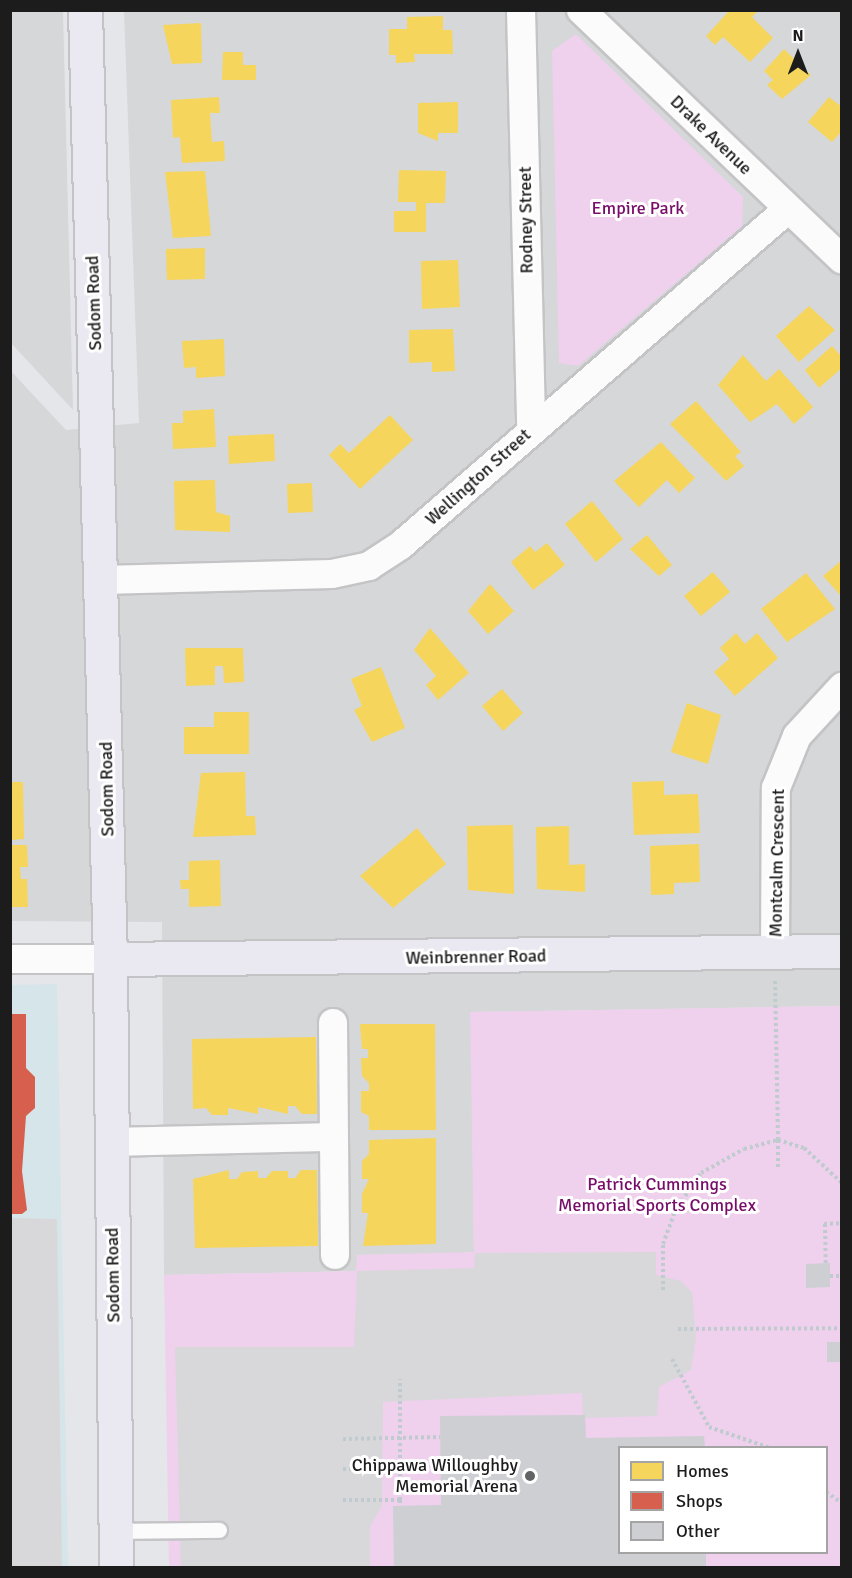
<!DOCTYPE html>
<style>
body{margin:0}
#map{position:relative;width:852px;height:1578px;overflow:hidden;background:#e5e6ea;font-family:Signika,sans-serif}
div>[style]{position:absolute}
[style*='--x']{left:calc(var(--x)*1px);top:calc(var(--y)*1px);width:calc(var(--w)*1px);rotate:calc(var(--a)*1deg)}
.residential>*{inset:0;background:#d6d7d9}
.commercial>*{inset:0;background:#d6e5e9}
.park>*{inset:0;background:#efd0ed}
.parking>*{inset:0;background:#d8d8da}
.homes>*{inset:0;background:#f6d55c}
.shops>*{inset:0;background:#d6604d}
.building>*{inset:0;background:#cdcfd3}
.path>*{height:4px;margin-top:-2px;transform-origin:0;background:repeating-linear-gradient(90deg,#bfcbce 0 3px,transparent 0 6px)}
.roads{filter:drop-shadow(2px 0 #c4c4c6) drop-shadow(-2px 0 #c4c4c6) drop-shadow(0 2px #c4c4c6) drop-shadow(0 -2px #c4c4c6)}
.lane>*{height:15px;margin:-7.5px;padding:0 7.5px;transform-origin:7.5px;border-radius:7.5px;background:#fbfbfc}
.street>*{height:28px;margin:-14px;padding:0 14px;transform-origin:14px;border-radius:14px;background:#fbfbfc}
.secondary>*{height:33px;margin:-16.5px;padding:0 16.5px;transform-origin:16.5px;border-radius:16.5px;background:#eae9f2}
.dots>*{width:16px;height:16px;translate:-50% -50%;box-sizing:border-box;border:3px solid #fff;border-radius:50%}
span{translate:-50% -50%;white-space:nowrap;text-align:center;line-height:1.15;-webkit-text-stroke:6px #fff;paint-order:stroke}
.street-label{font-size:18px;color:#1c1c1c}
.park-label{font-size:18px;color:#770d69}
.poi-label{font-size:18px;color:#1c1c1c}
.right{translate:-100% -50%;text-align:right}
.frame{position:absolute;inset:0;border:12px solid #1c1c1c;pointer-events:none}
.legend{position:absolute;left:618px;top:1446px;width:210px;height:108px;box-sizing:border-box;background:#fff;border:2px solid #a4a4a4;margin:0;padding:8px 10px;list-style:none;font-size:18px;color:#1c1c1c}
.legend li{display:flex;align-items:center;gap:12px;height:30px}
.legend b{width:30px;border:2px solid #a4a4a4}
.north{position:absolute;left:768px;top:24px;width:60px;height:60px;-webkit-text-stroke:4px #fff;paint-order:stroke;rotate:0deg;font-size:16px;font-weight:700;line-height:24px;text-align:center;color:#1c1c1c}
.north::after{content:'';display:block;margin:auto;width:21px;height:27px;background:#1c1c1c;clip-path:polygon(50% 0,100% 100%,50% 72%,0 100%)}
</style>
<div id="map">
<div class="residential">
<div style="clip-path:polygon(11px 10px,63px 11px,73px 410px,11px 343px)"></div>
<div style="clip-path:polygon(124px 11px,841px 11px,841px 1006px,471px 1012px,474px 1253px,357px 1255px,357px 1271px,164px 1275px,162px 922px,11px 921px,10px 370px,66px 430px,139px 423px)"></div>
</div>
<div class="commercial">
<div style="clip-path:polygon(57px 984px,68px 1567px,11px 1567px,10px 985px)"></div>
</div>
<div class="park">
<div style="clip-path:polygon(576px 34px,743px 197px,742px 226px,578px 366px,559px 363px,552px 51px)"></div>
<div style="clip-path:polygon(evenodd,841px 1006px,841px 1567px,169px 1567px,164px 1275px,356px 1271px,357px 1255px,474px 1252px,470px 1012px,841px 1006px,620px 1448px,826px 1448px,826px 1552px,620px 1552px,620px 1448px)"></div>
</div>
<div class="parking">
<div style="clip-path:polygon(11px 1218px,57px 1219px,62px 1567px,11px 1567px)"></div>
<div style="clip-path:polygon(656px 1252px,656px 1275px,681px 1281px,692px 1292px,696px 1338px,691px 1370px,659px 1387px,657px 1416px,583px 1418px,582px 1393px,383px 1402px,382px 1506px,370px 1526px,370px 1568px,181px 1567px,175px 1347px,354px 1347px,357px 1271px,474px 1268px,475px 1253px)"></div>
</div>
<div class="homes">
<div style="clip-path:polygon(730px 10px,759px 10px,752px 17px,773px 38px,750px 62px,723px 37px,715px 45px,706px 36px)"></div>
<div style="clip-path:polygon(443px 16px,443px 30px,452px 30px,453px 54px,414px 54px,415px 62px,396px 63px,396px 55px,389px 55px,389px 29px,407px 29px,407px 17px)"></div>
<div style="clip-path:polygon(201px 23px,202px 63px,172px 64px,163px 25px)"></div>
<div style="clip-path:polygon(784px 49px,811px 75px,782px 99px,767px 85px,773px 80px,764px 71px)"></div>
<div style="clip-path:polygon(223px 52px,243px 52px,243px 65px,256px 65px,256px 80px,222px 80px)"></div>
<div style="clip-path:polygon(219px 97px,220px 113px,210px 113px,212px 142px,224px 141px,225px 161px,182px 163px,180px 137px,173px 138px,171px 100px)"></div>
<div style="clip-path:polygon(829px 97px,842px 107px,842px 131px,832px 142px,808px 122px)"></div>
<div style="clip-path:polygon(458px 102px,458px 133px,438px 133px,438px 141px,418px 133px,418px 103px)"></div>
<div style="clip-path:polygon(399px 170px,446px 171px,445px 203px,426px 203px,426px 232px,394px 232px,394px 211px,416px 211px,416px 202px,398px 202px)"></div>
<div style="clip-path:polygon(205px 171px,211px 236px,173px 238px,165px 172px)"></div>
<div style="clip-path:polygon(205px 248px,205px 279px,167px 280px,166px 249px)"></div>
<div style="clip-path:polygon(458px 260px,460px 307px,422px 309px,421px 261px)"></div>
<div style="clip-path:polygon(809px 306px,835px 330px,799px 362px,776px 336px)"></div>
<div style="clip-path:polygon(453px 329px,455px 371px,432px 372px,432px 362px,409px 363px,409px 330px)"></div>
<div style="clip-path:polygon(224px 339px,225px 376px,196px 378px,196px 367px,184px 368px,182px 341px)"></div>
<div style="clip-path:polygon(832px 346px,842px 357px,842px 368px,819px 388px,805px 370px)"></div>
<div style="clip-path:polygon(743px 355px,766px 381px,779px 369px,813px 407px,794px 424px,777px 404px,750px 422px,718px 385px)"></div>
<div style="clip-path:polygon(696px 401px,741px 452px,735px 456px,744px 466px,726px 481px,670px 424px)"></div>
<div style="clip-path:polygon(214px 409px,216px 447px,173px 449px,172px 423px,183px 423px,183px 411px)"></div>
<div style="clip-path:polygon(390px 415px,413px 440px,360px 489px,329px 455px,340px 444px,349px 453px)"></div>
<div style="clip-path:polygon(274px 434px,275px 461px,229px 464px,228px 436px)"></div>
<div style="clip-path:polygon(661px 442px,695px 478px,679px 493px,667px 480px,639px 507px,614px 481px)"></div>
<div style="clip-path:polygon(215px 480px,216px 512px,230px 516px,230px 532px,175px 530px,174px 481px)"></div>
<div style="clip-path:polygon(312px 483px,313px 512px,288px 513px,287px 484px)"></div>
<div style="clip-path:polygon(592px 501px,623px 539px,596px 562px,565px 524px)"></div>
<div style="clip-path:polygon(647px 535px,672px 565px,659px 576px,630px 549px)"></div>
<div style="clip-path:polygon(547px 543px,565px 565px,533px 590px,511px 562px,530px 546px,535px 552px)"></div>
<div style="clip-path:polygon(842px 560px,842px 597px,823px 576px)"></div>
<div style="clip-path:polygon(713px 572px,730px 592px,701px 616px,684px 596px)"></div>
<div style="clip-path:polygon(806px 573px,835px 609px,787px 642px,761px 609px)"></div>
<div style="clip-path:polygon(490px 584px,514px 611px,488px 634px,468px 611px)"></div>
<div style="clip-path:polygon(430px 628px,469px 673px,438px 700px,426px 685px,436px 676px,414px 650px)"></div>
<div style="clip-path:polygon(736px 633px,745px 644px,757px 633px,778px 658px,735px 696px,714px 672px,729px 659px,720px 648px)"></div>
<div style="clip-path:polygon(185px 648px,243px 648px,244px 682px,224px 683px,223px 666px,215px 666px,215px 685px,186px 686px)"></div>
<div style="clip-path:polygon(381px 667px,405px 728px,372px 742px,354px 710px,362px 706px,351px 679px)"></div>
<div style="clip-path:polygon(502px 689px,523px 713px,503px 731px,482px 706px)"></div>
<div style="clip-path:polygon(687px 703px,721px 715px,708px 764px,671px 752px)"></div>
<div style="clip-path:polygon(214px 712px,249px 712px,249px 754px,184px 754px,184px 727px,214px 727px)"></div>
<div style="clip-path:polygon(245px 772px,246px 816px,255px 816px,256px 835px,193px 837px,201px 773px)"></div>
<div style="clip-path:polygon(664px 781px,664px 795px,698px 794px,700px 833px,634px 835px,632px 782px)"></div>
<div style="clip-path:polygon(10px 782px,23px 782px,24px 839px,10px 840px)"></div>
<div style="clip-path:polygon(513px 825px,514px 894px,468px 890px,467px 826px)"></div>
<div style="clip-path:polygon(569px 826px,569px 865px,585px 864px,585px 892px,537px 889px,536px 827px)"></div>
<div style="clip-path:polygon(417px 828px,446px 864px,393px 908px,360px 876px)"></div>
<div style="clip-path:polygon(699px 844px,700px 882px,674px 883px,674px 894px,651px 895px,650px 846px)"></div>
<div style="clip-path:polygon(10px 845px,27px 845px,28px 867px,20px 867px,21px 879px,27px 879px,28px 907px,10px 907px)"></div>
<div style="clip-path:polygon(220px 860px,221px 906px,189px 907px,189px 889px,181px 889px,180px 880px,189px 880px,189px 861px)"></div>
<div style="clip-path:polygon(360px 1024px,435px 1024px,436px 1130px,369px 1130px,369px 1116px,361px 1112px,361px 1091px,369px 1091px,369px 1083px,362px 1076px,361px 1058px,368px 1058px,368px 1049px,362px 1049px)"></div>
<div style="clip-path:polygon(316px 1037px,317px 1114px,302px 1114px,295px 1106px,288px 1106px,288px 1114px,258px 1107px,258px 1114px,228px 1108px,228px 1115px,212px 1115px,206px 1108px,193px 1109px,192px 1039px)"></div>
<div style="clip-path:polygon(436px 1138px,436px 1244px,363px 1246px,368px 1213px,362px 1213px,362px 1194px,369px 1179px,362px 1179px,362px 1161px,369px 1154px,369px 1140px)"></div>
<div style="clip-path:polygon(229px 1170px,229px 1179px,237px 1179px,242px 1172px,258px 1171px,258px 1178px,266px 1178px,272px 1171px,288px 1171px,288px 1178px,295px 1178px,301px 1170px,317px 1170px,318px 1246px,195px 1248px,193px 1179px)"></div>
</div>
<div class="shops">
<div style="clip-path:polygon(10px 1014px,26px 1014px,26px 1068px,35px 1077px,35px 1108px,26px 1116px,22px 1171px,27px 1210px,22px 1214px,10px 1214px)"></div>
</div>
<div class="building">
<div style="clip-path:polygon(830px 1263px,830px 1287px,806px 1288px,806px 1264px)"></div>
<div style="clip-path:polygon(827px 1342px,842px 1342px,842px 1362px,827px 1362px)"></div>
<div style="clip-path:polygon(585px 1415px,586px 1438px,704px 1436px,705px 1448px,620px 1448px,620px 1552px,706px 1552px,706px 1568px,394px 1568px,393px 1506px,441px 1505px,440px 1416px)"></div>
</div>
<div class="path">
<div style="--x:775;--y:981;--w:159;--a:88.9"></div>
<div style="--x:778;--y:1140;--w:27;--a:17"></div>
<div style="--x:804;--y:1148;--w:52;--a:42.6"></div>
<div style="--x:824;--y:1224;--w:18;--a:-3"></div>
<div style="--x:825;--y:1224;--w:39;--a:89"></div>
<div style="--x:830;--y:1276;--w:12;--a:0"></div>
<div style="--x:663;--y:1290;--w:46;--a:-90"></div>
<div style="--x:663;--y:1244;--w:35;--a:-70"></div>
<div style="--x:675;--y:1211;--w:46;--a:-55.6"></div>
<div style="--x:701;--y:1173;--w:49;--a:-29.2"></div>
<div style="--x:744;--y:1149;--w:35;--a:-15"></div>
<div style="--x:778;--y:1140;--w:28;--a:90"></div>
<div style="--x:678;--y:1329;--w:164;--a:-0.3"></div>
<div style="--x:672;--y:1359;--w:77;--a:61.4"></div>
<div style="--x:709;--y:1427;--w:65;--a:19"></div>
<div style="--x:343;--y:1439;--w:97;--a:-1.2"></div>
<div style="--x:343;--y:1469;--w:57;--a:0"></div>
<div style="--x:826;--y:1492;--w:19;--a:35"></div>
<div style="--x:343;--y:1500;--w:57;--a:0"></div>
<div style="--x:400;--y:1500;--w:121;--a:-90"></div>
<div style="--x:400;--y:1500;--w:6;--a:90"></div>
</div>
<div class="roads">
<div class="lane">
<div style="--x:115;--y:1531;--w:104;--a:-0.6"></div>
</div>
<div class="street">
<div style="--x:521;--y:10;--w:419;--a:88.6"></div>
<div style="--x:581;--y:10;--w:361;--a:43.7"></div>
<div style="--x:102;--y:580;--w:230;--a:-1.5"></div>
<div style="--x:332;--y:574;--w:38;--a:-12"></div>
<div style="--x:369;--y:566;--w:38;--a:-33"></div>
<div style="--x:401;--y:545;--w:513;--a:-40.97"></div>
<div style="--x:775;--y:952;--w:164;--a:-89.7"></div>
<div style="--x:776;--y:788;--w:56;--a:-68"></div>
<div style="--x:797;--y:736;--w:67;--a:-47.4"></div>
<div style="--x:10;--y:959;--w:100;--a:0"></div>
<div style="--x:333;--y:1023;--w:232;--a:89.5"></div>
<div style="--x:111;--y:1142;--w:223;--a:-1.3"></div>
</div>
<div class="secondary">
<div style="--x:85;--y:10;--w:949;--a:88.49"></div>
<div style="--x:110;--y:959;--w:609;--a:89.44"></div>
<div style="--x:110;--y:959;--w:732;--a:-0.63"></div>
</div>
</div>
<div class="dots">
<div style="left:530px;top:1476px;background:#626364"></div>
</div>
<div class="street-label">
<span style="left:711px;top:135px;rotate:44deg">Drake Avenue</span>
<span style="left:526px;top:220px;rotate:-91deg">Rodney Street</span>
<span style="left:94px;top:303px;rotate:-92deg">Sodom Road</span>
<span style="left:478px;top:477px;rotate:-42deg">Wellington Street</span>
<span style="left:107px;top:789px;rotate:-91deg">Sodom Road</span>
<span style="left:777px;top:863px;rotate:-89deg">Montcalm Crescent</span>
<span style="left:476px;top:957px;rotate:-1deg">Weinbrenner Road</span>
<span style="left:113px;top:1275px;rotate:-91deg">Sodom Road</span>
</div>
<div class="park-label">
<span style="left:638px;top:208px">Empire Park</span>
<span style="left:657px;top:1195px">Patrick Cummings<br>Memorial Sports Complex</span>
</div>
<div class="poi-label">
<span class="right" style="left:518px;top:1476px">Chippawa Willoughby<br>Memorial Arena</span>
</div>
<div class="frame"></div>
<ul class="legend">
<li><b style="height:16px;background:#f6d55c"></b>Homes</li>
<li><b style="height:16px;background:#d6604d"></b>Shops</li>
<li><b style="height:16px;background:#cdcfd3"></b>Other</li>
</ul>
<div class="north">N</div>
</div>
